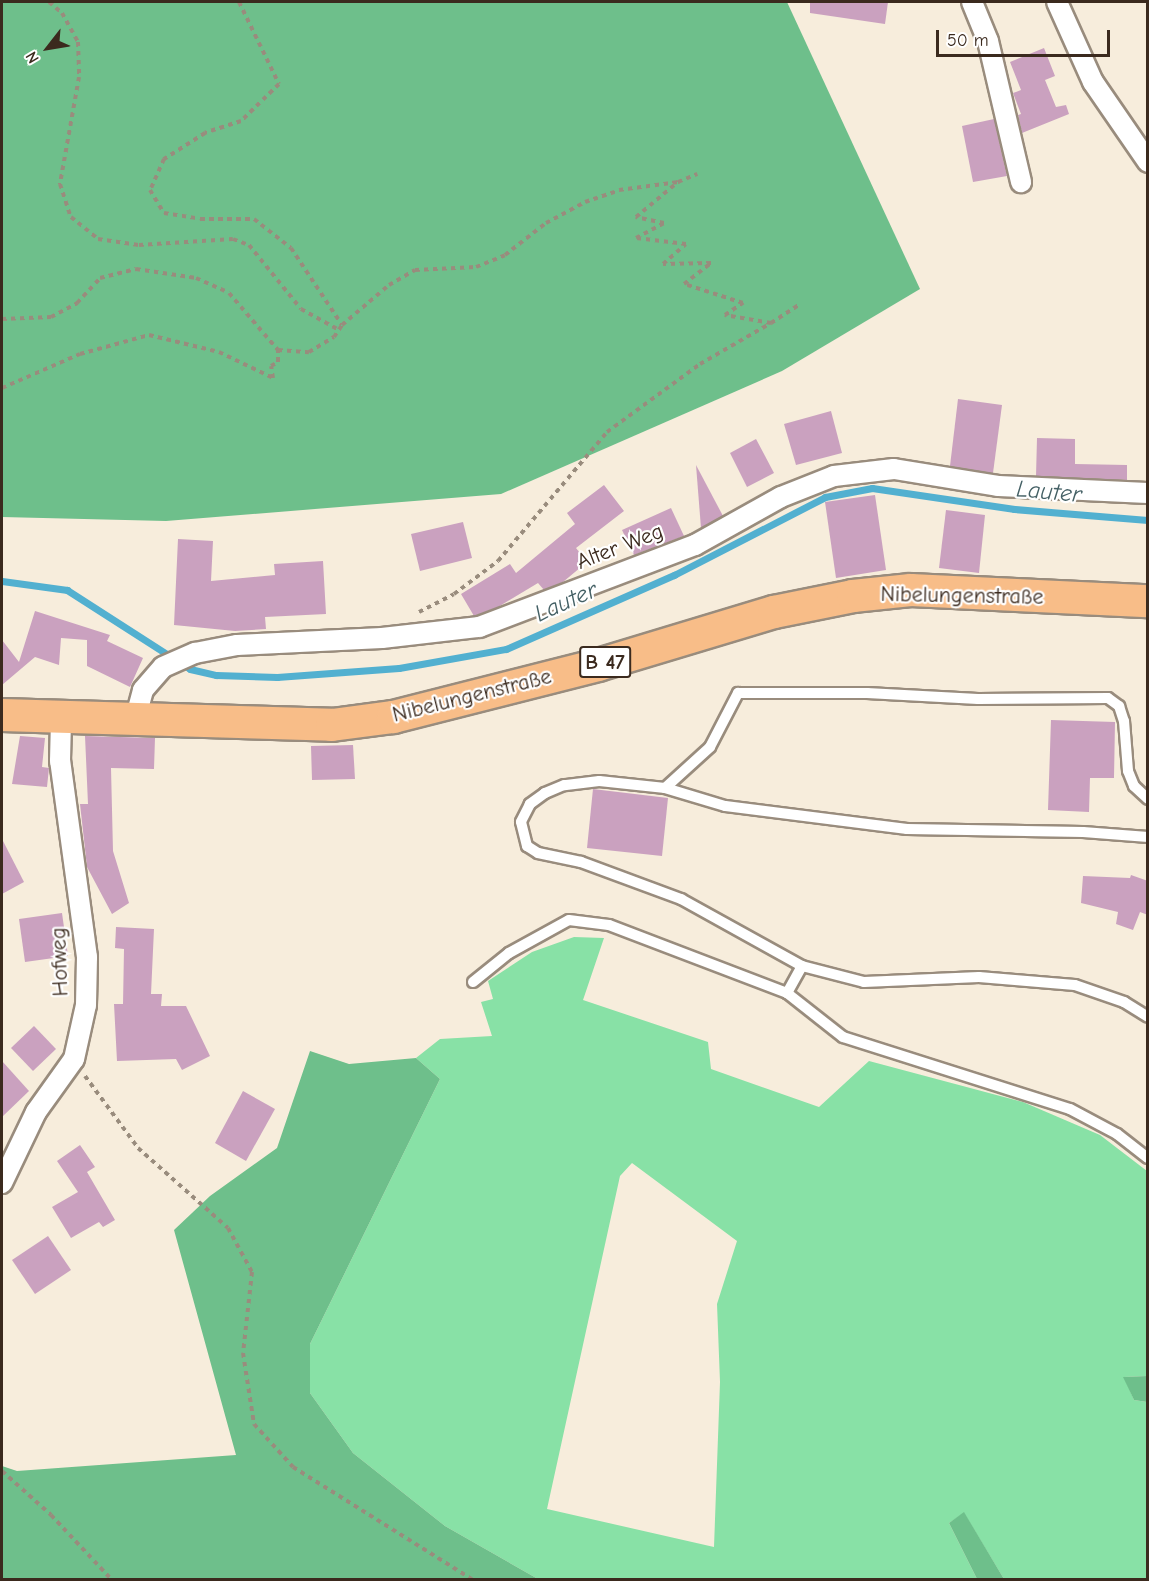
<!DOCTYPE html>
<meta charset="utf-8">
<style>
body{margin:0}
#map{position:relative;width:1149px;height:1581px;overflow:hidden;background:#f7eddc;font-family:"Comic Neue",sans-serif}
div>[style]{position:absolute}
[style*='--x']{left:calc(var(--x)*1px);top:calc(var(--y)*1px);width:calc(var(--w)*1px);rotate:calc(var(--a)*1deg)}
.green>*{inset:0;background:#88e1a6}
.forest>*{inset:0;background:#6ebf8b}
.stream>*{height:7px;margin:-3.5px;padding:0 3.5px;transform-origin:3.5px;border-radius:3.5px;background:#52b0d0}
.building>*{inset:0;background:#caa1bf}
.path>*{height:4px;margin-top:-2px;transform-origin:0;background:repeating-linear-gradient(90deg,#998c7d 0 4.5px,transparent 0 9px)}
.roads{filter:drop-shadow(2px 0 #998c7d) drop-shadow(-2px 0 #998c7d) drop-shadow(0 2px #998c7d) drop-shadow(0 -2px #998c7d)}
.service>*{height:10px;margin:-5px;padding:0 5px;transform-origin:5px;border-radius:5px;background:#fff}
.minor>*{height:20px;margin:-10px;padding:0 10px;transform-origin:10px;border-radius:10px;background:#fff}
.primary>*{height:32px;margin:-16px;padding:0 16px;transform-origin:16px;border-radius:16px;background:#f8bd88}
span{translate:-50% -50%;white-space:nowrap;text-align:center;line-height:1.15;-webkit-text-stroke:4.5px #fff;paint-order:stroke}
.shield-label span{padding:2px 4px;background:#fff;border:2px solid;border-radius:4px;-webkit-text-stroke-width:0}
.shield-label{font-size:21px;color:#3b2a1e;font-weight:700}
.street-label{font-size:22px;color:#3b2a1e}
.water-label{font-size:24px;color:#446065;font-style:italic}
.frame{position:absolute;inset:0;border:3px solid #3b2a1e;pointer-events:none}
.north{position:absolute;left:18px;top:18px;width:60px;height:60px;-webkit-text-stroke:4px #fff;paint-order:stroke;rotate:239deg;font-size:16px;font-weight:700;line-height:24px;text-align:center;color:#3b2a1e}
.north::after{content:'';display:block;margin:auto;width:21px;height:27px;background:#3b2a1e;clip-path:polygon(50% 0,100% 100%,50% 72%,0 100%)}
.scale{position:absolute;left:936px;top:30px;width:174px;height:27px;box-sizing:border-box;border:3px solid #3b2a1e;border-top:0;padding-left:8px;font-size:18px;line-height:21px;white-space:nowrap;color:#3b2a1e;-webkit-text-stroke:4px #fff;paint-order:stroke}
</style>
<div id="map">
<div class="green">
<div style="clip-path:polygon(evenodd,574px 937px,604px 938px,583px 1000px,708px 1042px,711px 1069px,819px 1107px,869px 1061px,1023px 1102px,1100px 1135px,1147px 1171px,1147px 1376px,1124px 1377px,1134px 1400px,1147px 1402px,1147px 1579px,1004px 1579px,964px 1513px,949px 1523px,977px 1579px,538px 1579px,445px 1526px,353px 1453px,310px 1393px,310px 1344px,440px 1079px,416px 1058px,440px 1039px,492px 1036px,481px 1002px,493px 999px,488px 981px,532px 952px,574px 937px,632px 1163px,737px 1241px,717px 1304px,720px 1382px,714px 1547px,547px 1509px,620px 1176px,632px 1163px)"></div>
</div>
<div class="forest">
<div style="clip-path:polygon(2px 2px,787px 2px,920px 289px,782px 371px,501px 494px,166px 521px,2px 517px)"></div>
<div style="clip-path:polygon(310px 1051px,349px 1064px,416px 1058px,440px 1079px,310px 1344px,310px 1393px,353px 1453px,445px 1526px,538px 1579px,2px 1579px,2px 1466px,17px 1471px,236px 1455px,174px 1230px,210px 1196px,277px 1148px)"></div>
<div style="clip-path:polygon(1147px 1376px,1147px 1402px,1134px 1400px,1123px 1377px)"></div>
<div style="clip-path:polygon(964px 1512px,1004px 1579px,977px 1579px,949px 1523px)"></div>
</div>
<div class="stream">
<div style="--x:2;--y:581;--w:66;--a:7.9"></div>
<div style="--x:67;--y:590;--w:146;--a:32.7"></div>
<div style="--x:190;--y:669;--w:27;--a:13"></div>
<div style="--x:216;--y:675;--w:61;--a:1.9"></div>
<div style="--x:277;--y:677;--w:122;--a:-4.2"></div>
<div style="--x:399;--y:668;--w:109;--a:-10.1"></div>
<div style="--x:506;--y:649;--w:184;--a:-23.8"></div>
<div style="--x:674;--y:575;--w:170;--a:-27.3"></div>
<div style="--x:825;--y:497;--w:48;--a:-10.8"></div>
<div style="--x:872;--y:488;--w:144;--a:8.4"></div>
<div style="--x:1014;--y:509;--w:134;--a:4.7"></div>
</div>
<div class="building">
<div style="clip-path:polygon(810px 2px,888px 2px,885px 24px,810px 13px)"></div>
<div style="clip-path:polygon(1044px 48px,1055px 76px,1045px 80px,1056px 107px,1066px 105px,1069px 114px,1022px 133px,1018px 115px,1021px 114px,1013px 93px,1021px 90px,1010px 62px)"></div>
<div style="clip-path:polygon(994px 119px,1007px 176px,973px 182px,962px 126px)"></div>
<div style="clip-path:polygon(958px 399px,1002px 405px,993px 473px,950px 466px)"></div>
<div style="clip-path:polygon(831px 411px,842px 453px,796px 465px,784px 424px)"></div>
<div style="clip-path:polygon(1037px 438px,1075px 439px,1075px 464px,1127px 465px,1127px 480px,1036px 476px)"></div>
<div style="clip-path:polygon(756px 439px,774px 473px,747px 487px,730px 453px)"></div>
<div style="clip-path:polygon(696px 465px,723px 516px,701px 528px)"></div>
<div style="clip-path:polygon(604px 485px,624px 511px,576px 548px,587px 562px,563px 582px,544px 590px,538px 583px,498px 607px,474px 616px,461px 594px,510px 564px,516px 573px,575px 524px,567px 513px)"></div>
<div style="clip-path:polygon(875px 495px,886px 570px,836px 578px,825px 502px)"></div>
<div style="clip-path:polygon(671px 508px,684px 536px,634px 555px,622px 530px)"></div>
<div style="clip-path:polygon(946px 510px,985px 515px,979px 573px,939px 568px)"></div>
<div style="clip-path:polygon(463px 522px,472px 558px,420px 571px,411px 534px)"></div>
<div style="clip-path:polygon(178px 539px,213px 541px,211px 581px,275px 575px,274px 564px,323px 561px,326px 614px,265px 617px,266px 629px,235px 631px,174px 625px)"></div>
<div style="clip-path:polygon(35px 611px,110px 635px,107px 641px,143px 658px,130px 687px,87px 666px,87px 640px,61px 638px,59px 665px,35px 657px,2px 685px,2px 640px,19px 662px)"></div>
<div style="clip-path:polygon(1051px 720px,1115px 722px,1114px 778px,1090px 778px,1089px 812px,1048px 810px)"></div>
<div style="clip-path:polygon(20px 736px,45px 738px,42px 767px,49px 768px,47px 787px,12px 784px)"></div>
<div style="clip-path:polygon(85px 736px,155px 738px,154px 769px,111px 768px,113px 851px,129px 903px,112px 914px,87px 867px,80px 804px,88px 804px)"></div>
<div style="clip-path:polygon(353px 745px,355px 779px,312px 780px,311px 746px)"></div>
<div style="clip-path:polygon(593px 789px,668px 798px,662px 856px,587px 848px)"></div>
<div style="clip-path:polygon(2px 839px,24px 882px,2px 894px)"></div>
<div style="clip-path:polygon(1131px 875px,1148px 881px,1148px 915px,1140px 912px,1133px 930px,1116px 924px,1118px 912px,1081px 903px,1083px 876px,1130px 878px)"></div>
<div style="clip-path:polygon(62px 913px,68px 956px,25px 962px,19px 919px)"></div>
<div style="clip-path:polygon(116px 927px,154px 929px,151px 994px,162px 994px,161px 1006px,186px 1006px,210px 1056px,182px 1070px,176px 1059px,117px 1061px,114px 1004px,123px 1004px,124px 949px,115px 948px)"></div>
<div style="clip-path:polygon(34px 1026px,56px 1049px,33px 1071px,11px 1048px)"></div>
<div style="clip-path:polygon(2px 1061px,29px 1091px,2px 1117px)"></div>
<div style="clip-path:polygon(243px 1091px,275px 1109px,246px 1161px,215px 1143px)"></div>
<div style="clip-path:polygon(80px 1145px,95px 1167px,87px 1172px,115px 1220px,103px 1227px,99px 1222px,71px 1238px,52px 1207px,78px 1192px,57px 1161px)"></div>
<div style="clip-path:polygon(48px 1236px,71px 1270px,35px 1294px,12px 1260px)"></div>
</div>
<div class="path">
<div style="--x:49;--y:2;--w:17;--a:40"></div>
<div style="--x:62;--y:13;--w:33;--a:61"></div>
<div style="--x:78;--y:42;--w:35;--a:88"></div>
<div style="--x:79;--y:77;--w:109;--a:100.1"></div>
<div style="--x:60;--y:184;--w:35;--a:72"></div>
<div style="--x:71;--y:217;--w:35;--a:39"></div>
<div style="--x:98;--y:239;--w:41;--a:8.3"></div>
<div style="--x:139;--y:245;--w:94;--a:-3.7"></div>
<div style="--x:233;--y:239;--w:17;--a:21"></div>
<div style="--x:249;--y:245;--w:82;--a:50.9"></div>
<div style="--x:301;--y:309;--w:43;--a:28.9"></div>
<div style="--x:239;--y:2;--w:91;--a:64"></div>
<div style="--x:279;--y:84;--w:53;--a:135.8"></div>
<div style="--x:241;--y:121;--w:38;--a:162"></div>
<div style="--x:205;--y:133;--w:49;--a:147.6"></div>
<div style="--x:164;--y:159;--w:34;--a:114"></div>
<div style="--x:150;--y:190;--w:27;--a:59"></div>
<div style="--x:164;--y:213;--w:36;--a:9"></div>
<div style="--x:200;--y:219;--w:54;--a:0"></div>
<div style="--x:254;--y:219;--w:47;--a:38.1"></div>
<div style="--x:291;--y:248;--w:92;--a:56.5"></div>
<div style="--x:2;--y:319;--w:49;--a:-2.3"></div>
<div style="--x:51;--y:317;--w:30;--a:-28"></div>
<div style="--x:77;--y:303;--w:34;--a:-47"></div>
<div style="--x:100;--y:278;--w:37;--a:-14"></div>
<div style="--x:136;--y:269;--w:61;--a:8.5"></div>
<div style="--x:196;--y:278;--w:36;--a:24"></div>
<div style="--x:229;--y:293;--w:75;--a:49.3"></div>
<div style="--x:278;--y:350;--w:31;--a:4"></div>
<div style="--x:309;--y:352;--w:29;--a:-31"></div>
<div style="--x:334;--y:337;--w:14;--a:-56"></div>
<div style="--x:342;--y:325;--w:62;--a:-40.4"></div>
<div style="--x:389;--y:285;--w:30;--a:-30"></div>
<div style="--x:415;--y:270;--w:61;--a:-2.8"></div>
<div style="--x:476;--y:267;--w:31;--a:-22"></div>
<div style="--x:505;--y:255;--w:52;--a:-38"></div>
<div style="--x:546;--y:223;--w:44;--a:-28.3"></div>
<div style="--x:585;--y:202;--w:36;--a:-19"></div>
<div style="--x:619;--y:190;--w:60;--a:-7.7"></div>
<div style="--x:678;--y:182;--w:21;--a:-23"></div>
<div style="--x:771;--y:323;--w:33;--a:-33"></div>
<div style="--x:2;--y:388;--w:85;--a:-23.6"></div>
<div style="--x:80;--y:354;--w:72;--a:-15.4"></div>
<div style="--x:149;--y:335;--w:72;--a:13.7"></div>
<div style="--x:219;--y:352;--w:60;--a:25.7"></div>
<div style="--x:273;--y:378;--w:12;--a:-99"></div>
<div style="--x:271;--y:366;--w:8;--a:-30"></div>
<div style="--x:278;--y:362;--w:12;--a:-90"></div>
<div style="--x:419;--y:612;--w:39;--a:-27"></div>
<div style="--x:454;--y:594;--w:55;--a:-36.9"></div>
<div style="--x:498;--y:561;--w:169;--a:-49.8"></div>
<div style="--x:607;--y:432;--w:115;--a:-36.2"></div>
<div style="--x:700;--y:364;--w:82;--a:-30"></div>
<div style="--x:771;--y:323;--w:47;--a:-170.1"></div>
<div style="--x:725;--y:315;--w:22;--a:-34"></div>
<div style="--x:743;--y:303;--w:62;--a:-162.1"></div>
<div style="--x:684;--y:284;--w:34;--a:-38"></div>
<div style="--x:711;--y:263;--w:48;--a:178.8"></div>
<div style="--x:663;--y:264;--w:30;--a:-41"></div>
<div style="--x:686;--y:244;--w:50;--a:-173.2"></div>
<div style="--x:636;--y:238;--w:32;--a:-28"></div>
<div style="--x:664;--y:223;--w:29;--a:-168"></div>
<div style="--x:636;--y:217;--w:55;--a:-39.8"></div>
<div style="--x:85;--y:1076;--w:89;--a:53.6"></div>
<div style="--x:138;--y:1148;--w:120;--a:41.6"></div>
<div style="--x:228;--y:1228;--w:50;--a:61.4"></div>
<div style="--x:252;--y:1272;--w:81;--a:96.3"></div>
<div style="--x:243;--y:1353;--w:72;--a:81.2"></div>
<div style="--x:254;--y:1424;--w:58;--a:47.8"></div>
<div style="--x:293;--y:1467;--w:213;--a:32.1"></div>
<div style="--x:2;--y:1471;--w:66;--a:41.9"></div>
<div style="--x:51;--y:1515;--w:89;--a:46.8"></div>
</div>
<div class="roads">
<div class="service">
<div style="--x:665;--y:788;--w:61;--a:-42.3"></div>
<div style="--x:710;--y:747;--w:61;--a:-62.6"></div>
<div style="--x:738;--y:693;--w:129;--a:0"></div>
<div style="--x:867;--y:693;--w:111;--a:3.1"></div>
<div style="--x:978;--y:699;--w:130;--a:-0.4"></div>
<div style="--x:1108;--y:698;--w:14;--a:36"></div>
<div style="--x:1119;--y:706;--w:16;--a:72"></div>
<div style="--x:1124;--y:721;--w:50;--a:85.4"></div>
<div style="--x:1128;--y:771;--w:16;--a:68"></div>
<div style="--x:1134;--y:786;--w:19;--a:43"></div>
<div style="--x:1148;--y:837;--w:65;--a:-175.6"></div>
<div style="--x:1083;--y:832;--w:176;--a:-179"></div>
<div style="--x:907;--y:829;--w:183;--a:-172.8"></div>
<div style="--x:725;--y:806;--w:63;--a:-163.3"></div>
<div style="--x:665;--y:788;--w:66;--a:-173.9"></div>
<div style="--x:599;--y:781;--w:35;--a:173"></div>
<div style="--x:564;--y:785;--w:21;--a:157"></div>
<div style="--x:545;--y:793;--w:19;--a:144"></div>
<div style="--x:530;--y:804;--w:20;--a:117"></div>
<div style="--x:521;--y:822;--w:25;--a:76"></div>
<div style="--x:527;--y:846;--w:13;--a:32"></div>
<div style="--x:538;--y:853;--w:44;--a:11.8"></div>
<div style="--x:581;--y:862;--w:107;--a:20.3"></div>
<div style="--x:681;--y:899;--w:138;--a:29"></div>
<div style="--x:802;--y:966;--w:64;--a:14.5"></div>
<div style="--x:864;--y:982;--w:115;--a:-2.5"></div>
<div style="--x:979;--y:977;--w:96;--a:4.8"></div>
<div style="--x:1075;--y:985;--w:52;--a:19.1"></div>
<div style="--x:1124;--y:1002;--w:28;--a:32"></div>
<div style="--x:802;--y:966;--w:31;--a:119"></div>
<div style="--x:787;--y:993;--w:71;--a:38.2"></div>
<div style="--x:843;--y:1037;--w:238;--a:17.6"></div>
<div style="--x:1070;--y:1109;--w:53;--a:28"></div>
<div style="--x:1117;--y:1134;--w:39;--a:38"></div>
<div style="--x:473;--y:982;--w:46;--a:-38.9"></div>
<div style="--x:509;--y:953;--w:68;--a:-28.8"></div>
<div style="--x:569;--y:920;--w:40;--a:7.1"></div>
<div style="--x:609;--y:925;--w:191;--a:20.9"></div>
</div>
<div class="minor">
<div style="--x:972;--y:2;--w:42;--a:67.7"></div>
<div style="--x:988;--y:41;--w:145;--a:76.8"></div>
<div style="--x:1057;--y:2;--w:88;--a:65.8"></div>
<div style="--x:1093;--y:82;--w:97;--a:55.5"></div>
<div style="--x:135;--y:720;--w:31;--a:-75"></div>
<div style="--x:143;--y:690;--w:30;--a:-49"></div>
<div style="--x:163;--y:667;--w:35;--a:-24"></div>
<div style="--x:195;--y:653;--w:43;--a:-10.8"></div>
<div style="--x:237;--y:645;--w:145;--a:-2.8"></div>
<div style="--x:382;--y:638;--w:98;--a:-6.5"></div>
<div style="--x:479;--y:627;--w:231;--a:-20.8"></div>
<div style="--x:695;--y:545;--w:98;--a:-29.2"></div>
<div style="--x:781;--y:497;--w:57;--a:-21.6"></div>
<div style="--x:834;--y:476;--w:60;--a:-6.7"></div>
<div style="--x:894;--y:469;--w:105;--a:9.3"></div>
<div style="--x:998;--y:486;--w:150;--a:2.7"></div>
<div style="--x:2;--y:1183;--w:79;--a:-64.4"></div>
<div style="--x:36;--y:1112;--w:65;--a:-54.4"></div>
<div style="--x:74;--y:1059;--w:55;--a:-77.5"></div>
<div style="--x:86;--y:1005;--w:48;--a:-88.8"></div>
<div style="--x:87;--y:957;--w:198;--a:-97.8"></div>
<div style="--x:60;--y:761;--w:42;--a:-88.6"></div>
</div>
<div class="primary">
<div style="--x:2;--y:715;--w:330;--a:1.7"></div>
<div style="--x:332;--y:725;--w:62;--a:-7.5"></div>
<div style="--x:393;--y:717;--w:211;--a:-14.2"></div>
<div style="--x:598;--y:665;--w:184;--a:-16.8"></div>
<div style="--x:774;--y:612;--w:81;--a:-11.4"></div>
<div style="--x:853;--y:596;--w:58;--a:-5.9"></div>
<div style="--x:911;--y:590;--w:237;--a:2.7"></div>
</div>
</div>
<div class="shield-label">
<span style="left:605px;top:662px">B 47</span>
</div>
<div class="street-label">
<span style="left:620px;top:547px;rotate:-21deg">Alter Weg</span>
<span style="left:962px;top:596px;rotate:1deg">Nibelungenstraße</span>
<span style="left:472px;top:696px;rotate:-14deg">Nibelungenstraße</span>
<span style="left:60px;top:962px;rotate:-92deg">Hofweg</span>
</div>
<div class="water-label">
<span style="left:1049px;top:492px;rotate:5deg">Lauter</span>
<span style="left:566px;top:602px;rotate:-24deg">Lauter</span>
</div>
<div class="frame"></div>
<div class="north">N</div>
<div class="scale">50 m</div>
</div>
